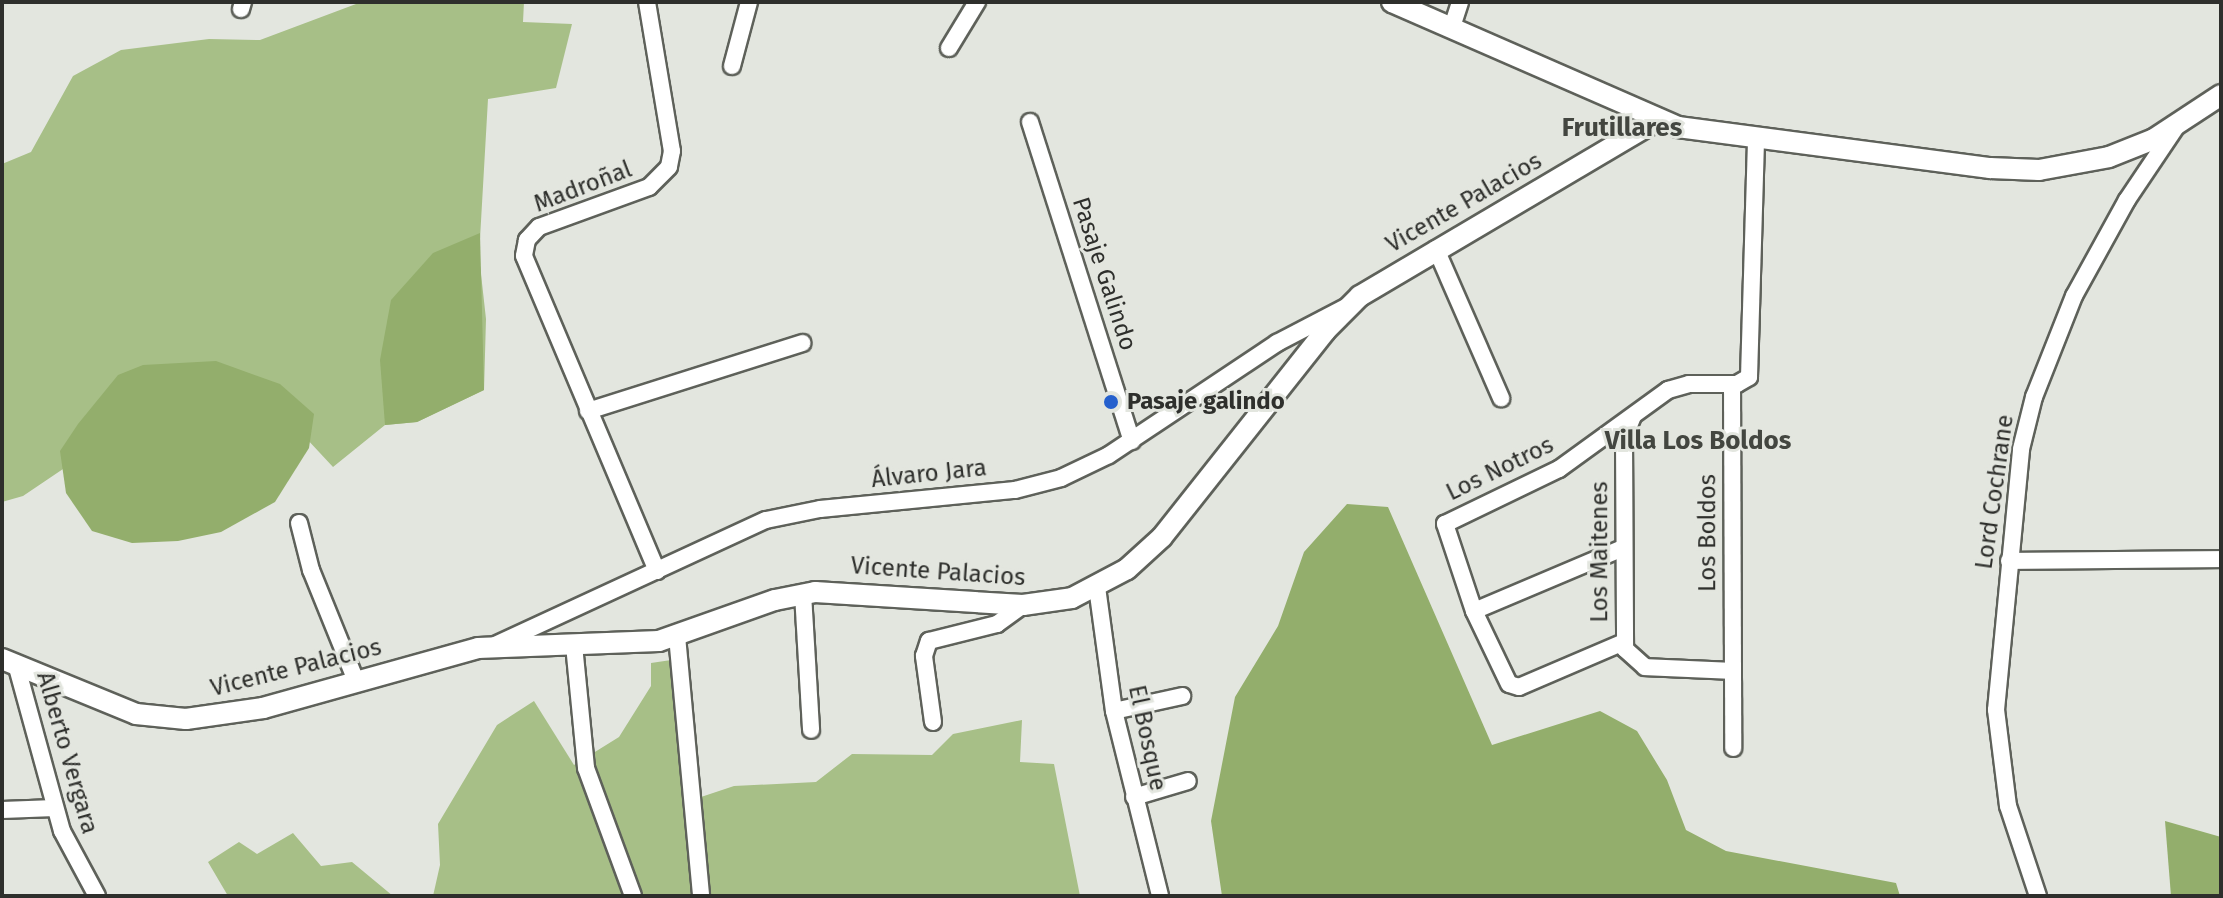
<!DOCTYPE html>
<meta charset="utf-8">
<style>
body{margin:0}
#map{position:relative;width:2223px;height:898px;overflow:hidden;background:#e3e6df;font-family:"Fira Sans",sans-serif}
div>[style]{position:absolute}
[style*='--x']{left:calc(var(--x)*1px);top:calc(var(--y)*1px);width:calc(var(--w)*1px);rotate:calc(var(--a)*1deg)}
.green>*{inset:0;background:#a7bf87}
.forest>*{inset:0;background:#93ae6c}
.roads{filter:drop-shadow(2px 0 #5e615a) drop-shadow(-2px 0 #5e615a) drop-shadow(0 2px #5e615a) drop-shadow(0 -2px #5e615a)}
.minor>*{height:16px;margin:-8px;padding:0 8px;transform-origin:8px;border-radius:8px;background:#fff}
.major>*{height:20px;margin:-10px;padding:0 10px;transform-origin:10px;border-radius:10px;background:#fff}
.dots>*{width:22px;height:22px;translate:-50% -50%;box-sizing:border-box;border:4px solid #e3e6df;border-radius:50%}
span{translate:-50% -50%;white-space:nowrap;text-align:center;line-height:1.15;-webkit-text-stroke:6px #e3e6df;paint-order:stroke}
.street-label{font-size:24px;color:#2e2f2c}
.poi-label{font-size:24px;color:#2e2f2c;font-weight:700}
.left{translate:0 -50%;text-align:left}
.neighbourhood-label{font-size:26px;color:#434640;font-weight:700}
.frame{position:absolute;inset:0;border:4px solid #2e2f2c;pointer-events:none}
</style>
<div id="map">
<div class="green">
<div style="clip-path:polygon(379px 2px,524px 2px,523px 22px,572px 24px,556px 88px,488px 99px,479px 256px,486px 319px,484px 390px,417px 422px,385px 425px,333px 467px,278px 408px,63px 469px,23px 496px,2px 502px,2px 164px,31px 152px,73px 76px,121px 50px,209px 39px,260px 40px,356px 4px)"></div>
<div style="clip-path:polygon(678px 659px,695px 799px,734px 786px,816px 782px,852px 754px,932px 755px,953px 734px,1022px 720px,1020px 762px,1054px 764px,1080px 896px,433px 896px,440px 865px,438px 824px,497px 725px,534px 701px,574px 765px,619px 737px,651px 686px,651px 663px)"></div>
<div style="clip-path:polygon(293px 833px,321px 866px,352px 862px,393px 896px,228px 896px,208px 862px,239px 842px,257px 854px)"></div>
</div>
<div class="forest">
<div style="clip-path:polygon(480px 233px,484px 390px,417px 422px,385px 425px,380px 360px,391px 300px,433px 253px)"></div>
<div style="clip-path:polygon(216px 361px,280px 384px,314px 414px,309px 448px,275px 502px,221px 532px,178px 541px,132px 543px,92px 531px,66px 493px,60px 451px,78px 424px,118px 375px,143px 365px)"></div>
<div style="clip-path:polygon(1347px 504px,1388px 507px,1492px 745px,1600px 711px,1637px 731px,1667px 780px,1686px 830px,1726px 851px,1896px 883px,1900px 896px,1222px 896px,1211px 821px,1235px 697px,1278px 626px,1304px 552px)"></div>
<div style="clip-path:polygon(2165px 821px,2221px 837px,2221px 896px,2171px 896px)"></div>
</div>
<div class="roads">
<div class="minor">
<div style="--x:647;--y:2;--w:151;--a:80.5"></div>
<div style="--x:672;--y:151;--w:16;--a:101"></div>
<div style="--x:669;--y:167;--w:28;--a:135"></div>
<div style="--x:649;--y:187;--w:117;--a:160"></div>
<div style="--x:539;--y:227;--w:18;--a:133"></div>
<div style="--x:527;--y:240;--w:16;--a:101"></div>
<div style="--x:524;--y:256;--w:342;--a:67.1"></div>
<div style="--x:241;--y:9;--w:7;--a:-74"></div>
<div style="--x:1452;--y:27;--w:26;--a:-72"></div>
<div style="--x:949;--y:48;--w:54;--a:-58.7"></div>
<div style="--x:732;--y:66;--w:66;--a:-75.1"></div>
<div style="--x:1030;--y:122;--w:335;--a:72.3"></div>
<div style="--x:1436;--y:249;--w:163;--a:66.4"></div>
<div style="--x:1732;--y:384;--w:364;--a:89.8"></div>
<div style="--x:588;--y:411;--w:225;--a:-17.6"></div>
<div style="--x:1633;--y:416;--w:24;--a:112"></div>
<div style="--x:1624;--y:438;--w:211;--a:89.7"></div>
<div style="--x:1625;--y:649;--w:27;--a:42"></div>
<div style="--x:1645;--y:667;--w:87;--a:2.6"></div>
<div style="--x:299;--y:523;--w:49;--a:75.7"></div>
<div style="--x:311;--y:570;--w:120;--a:67.9"></div>
<div style="--x:2009;--y:561;--w:212;--a:-0.5"></div>
<div style="--x:1097;--y:587;--w:125;--a:82.2"></div>
<div style="--x:1114;--y:711;--w:191;--a:76"></div>
<div style="--x:803;--y:594;--w:136;--a:86.6"></div>
<div style="--x:1474;--y:611;--w:162;--a:-22.9"></div>
<div style="--x:677;--y:636;--w:261;--a:84.7"></div>
<div style="--x:1624;--y:642;--w:114;--a:156.8"></div>
<div style="--x:1519;--y:687;--w:10;--a:-163"></div>
<div style="--x:1509;--y:684;--w:81;--a:-115.6"></div>
<div style="--x:1474;--y:611;--w:92;--a:-108.4"></div>
<div style="--x:1445;--y:524;--w:127;--a:-25.8"></div>
<div style="--x:1559;--y:469;--w:135;--a:-35.9"></div>
<div style="--x:1668;--y:390;--w:22;--a:-16"></div>
<div style="--x:1689;--y:384;--w:48;--a:0"></div>
<div style="--x:1737;--y:384;--w:14;--a:-30"></div>
<div style="--x:1749;--y:377;--w:238;--a:-88.3"></div>
<div style="--x:495;--y:645;--w:298;--a:-24.8"></div>
<div style="--x:766;--y:520;--w:55;--a:-11.5"></div>
<div style="--x:820;--y:509;--w:196;--a:-5.6"></div>
<div style="--x:1015;--y:490;--w:48;--a:-14.6"></div>
<div style="--x:1061;--y:478;--w:53;--a:-25.6"></div>
<div style="--x:1109;--y:455;--w:202;--a:-33.7"></div>
<div style="--x:1277;--y:343;--w:76;--a:-27.6"></div>
<div style="--x:574;--y:645;--w:124;--a:84.4"></div>
<div style="--x:586;--y:768;--w:136;--a:69.8"></div>
<div style="--x:16;--y:664;--w:173;--a:74.6"></div>
<div style="--x:62;--y:831;--w:74;--a:61.7"></div>
<div style="--x:1114;--y:711;--w:70;--a:-12.4"></div>
<div style="--x:933;--y:722;--w:67;--a:-97.8"></div>
<div style="--x:924;--y:656;--w:16;--a:-72"></div>
<div style="--x:929;--y:641;--w:70;--a:-14"></div>
<div style="--x:997;--y:624;--w:32;--a:-36"></div>
<div style="--x:1134;--y:797;--w:56;--a:-16.5"></div>
<div style="--x:2;--y:810;--w:53;--a:-2.2"></div>
<div style="--x:2038;--y:896;--w:95;--a:-108.4"></div>
<div style="--x:2008;--y:806;--w:97;--a:-97.1"></div>
<div style="--x:1996;--y:710;--w:262;--a:-84.5"></div>
<div style="--x:2021;--y:449;--w:54;--a:-76"></div>
<div style="--x:2034;--y:397;--w:109;--a:-68.4"></div>
<div style="--x:2074;--y:296;--w:110;--a:-61.1"></div>
<div style="--x:2127;--y:200;--w:88;--a:-56.1"></div>
</div>
<div class="major">
<div style="--x:1392;--y:2;--w:312;--a:23.6"></div>
<div style="--x:1678;--y:127;--w:315;--a:7.5"></div>
<div style="--x:1990;--y:168;--w:49;--a:2.3"></div>
<div style="--x:2039;--y:170;--w:71;--a:-10.5"></div>
<div style="--x:2109;--y:157;--w:48;--a:-21.8"></div>
<div style="--x:2154;--y:139;--w:80;--a:-33.3"></div>
<div style="--x:2;--y:659;--w:145;--a:22.3"></div>
<div style="--x:136;--y:714;--w:50;--a:5.7"></div>
<div style="--x:186;--y:719;--w:78;--a:-8.1"></div>
<div style="--x:263;--y:708;--w:223;--a:-15.6"></div>
<div style="--x:478;--y:648;--w:181;--a:-2.2"></div>
<div style="--x:659;--y:641;--w:123;--a:-19.5"></div>
<div style="--x:775;--y:600;--w:41;--a:-11.3"></div>
<div style="--x:815;--y:592;--w:208;--a:3.6"></div>
<div style="--x:1023;--y:605;--w:49;--a:-8.1"></div>
<div style="--x:1072;--y:598;--w:62;--a:-27.8"></div>
<div style="--x:1127;--y:569;--w:47;--a:-42.4"></div>
<div style="--x:1162;--y:537;--w:263;--a:-51.6"></div>
<div style="--x:1325;--y:331;--w:49;--a:-45"></div>
<div style="--x:1360;--y:296;--w:347;--a:-30.6"></div>
</div>
</div>
<div class="dots">
<div style="left:1111px;top:402px;background:#2560cd"></div>
</div>
<div class="street-label">
<span style="left:583px;top:187px;rotate:-21deg">Madroñal</span>
<span style="left:1464px;top:203px;rotate:-30deg">Vicente Palacios</span>
<span style="left:1104px;top:274px;rotate:72deg">Pasaje Galindo</span>
<span style="left:1500px;top:469px;rotate:-26deg">Los Notros</span>
<span style="left:929px;top:474px;rotate:-6deg">Álvaro Jara</span>
<span style="left:1995px;top:492px;rotate:-82deg">Lord Cochrane</span>
<span style="left:1708px;top:533px;rotate:-90deg">Los Boldos</span>
<span style="left:1600px;top:552px;rotate:-90deg">Los Maitenes</span>
<span style="left:938px;top:572px;rotate:4deg">Vicente Palacios</span>
<span style="left:296px;top:668px;rotate:-14deg">Vicente Palacios</span>
<span style="left:1147px;top:738px;rotate:78deg">El Bosque</span>
<span style="left:67px;top:753px;rotate:74deg">Alberto Vergara</span>
</div>
<div class="poi-label">
<span class="left" style="left:1127px;top:402px">Pasaje galindo</span>
</div>
<div class="neighbourhood-label">
<span style="left:1622px;top:128px">Frutillares</span>
<span style="left:1698px;top:441px">Villa Los Boldos</span>
</div>
<div class="frame"></div>
</div>
